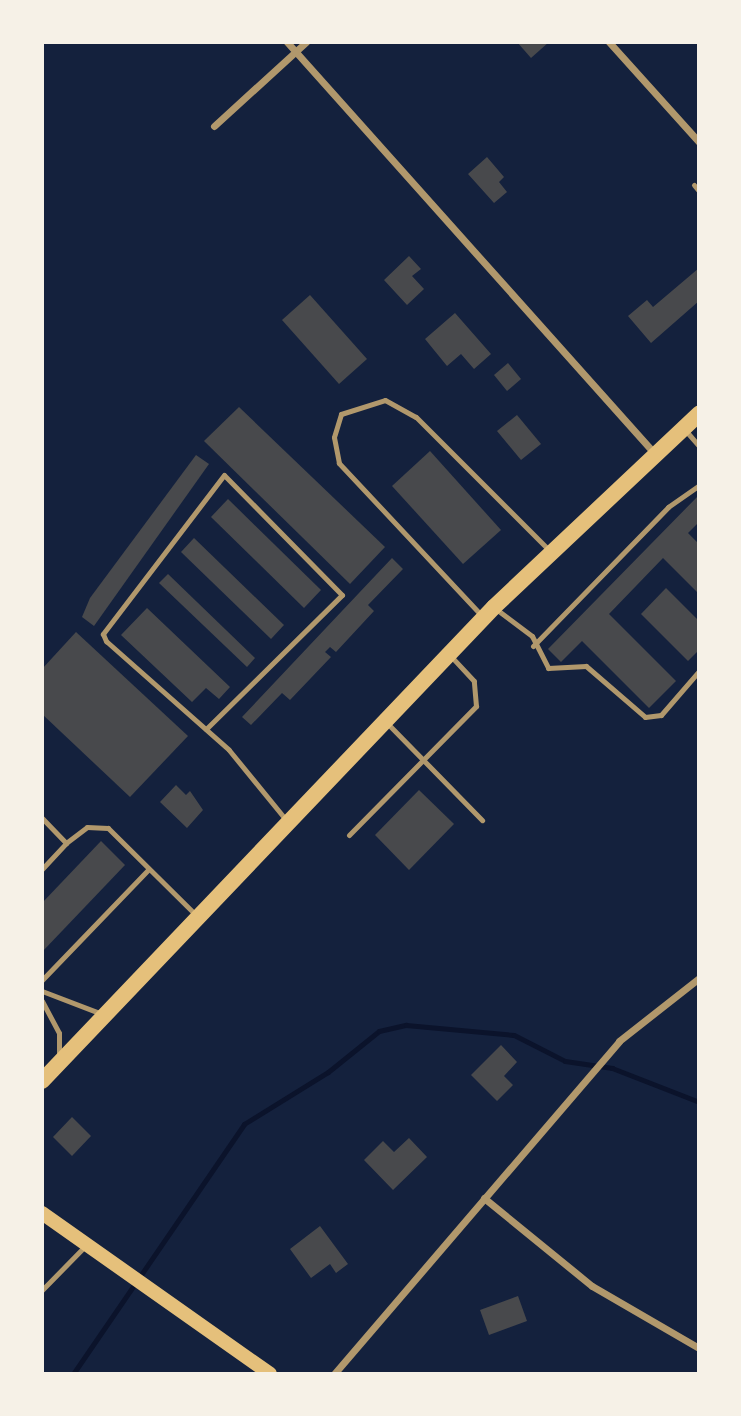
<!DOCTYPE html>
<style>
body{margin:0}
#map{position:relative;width:741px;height:1416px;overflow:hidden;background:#14213d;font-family:Overpass,sans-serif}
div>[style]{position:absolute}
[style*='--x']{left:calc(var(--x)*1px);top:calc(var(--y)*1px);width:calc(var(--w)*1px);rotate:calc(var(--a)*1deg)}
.stream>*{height:5px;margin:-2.5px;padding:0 2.5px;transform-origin:2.5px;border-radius:2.5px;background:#0b132b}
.building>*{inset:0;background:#48494c}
.service>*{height:5px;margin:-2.5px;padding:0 2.5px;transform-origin:2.5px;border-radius:2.5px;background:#b1986c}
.minor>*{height:7px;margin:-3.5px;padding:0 3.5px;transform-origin:3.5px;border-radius:3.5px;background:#b1986c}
.secondary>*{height:14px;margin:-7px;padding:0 7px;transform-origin:7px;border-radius:7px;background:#e5c07b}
.primary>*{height:16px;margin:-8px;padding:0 8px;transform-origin:8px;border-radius:8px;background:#e5c07b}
span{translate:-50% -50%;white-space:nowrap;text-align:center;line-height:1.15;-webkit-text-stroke:5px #f6f1e7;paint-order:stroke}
.frame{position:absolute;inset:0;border:44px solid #f6f1e7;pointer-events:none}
</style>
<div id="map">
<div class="stream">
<div style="--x:73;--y:1374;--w:303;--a:-55.6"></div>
<div style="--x:244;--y:1124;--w:99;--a:-31.8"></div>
<div style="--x:328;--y:1072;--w:65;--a:-38.8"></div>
<div style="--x:379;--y:1031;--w:28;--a:-13"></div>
<div style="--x:406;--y:1025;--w:108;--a:5.3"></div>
<div style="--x:514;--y:1035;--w:57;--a:27"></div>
<div style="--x:565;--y:1061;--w:48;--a:8.5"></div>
<div style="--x:612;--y:1068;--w:93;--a:21.3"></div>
</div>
<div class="building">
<div style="clip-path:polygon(517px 42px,549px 42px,531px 58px)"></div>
<div style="clip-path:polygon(487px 157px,504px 177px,499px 182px,507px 192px,494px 203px,468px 174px)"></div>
<div style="clip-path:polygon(409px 256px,421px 269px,412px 276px,424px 289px,407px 305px,384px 280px)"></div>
<div style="clip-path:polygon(699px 268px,699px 301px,651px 343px,628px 316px,647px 300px,653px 307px)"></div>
<div style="clip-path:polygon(310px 295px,367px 359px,339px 384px,282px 320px)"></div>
<div style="clip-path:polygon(455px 313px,491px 354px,474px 369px,461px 354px,447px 366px,425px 339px)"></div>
<div style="clip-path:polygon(508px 363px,521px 379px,507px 391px,494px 375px)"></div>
<div style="clip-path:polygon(239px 407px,385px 547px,350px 584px,204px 441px)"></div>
<div style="clip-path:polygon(517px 415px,541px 444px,521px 460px,497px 431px)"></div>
<div style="clip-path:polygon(430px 451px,501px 530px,463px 564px,392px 486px)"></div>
<div style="clip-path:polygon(196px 455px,209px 464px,94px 626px,82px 617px,90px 598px)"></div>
<div style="clip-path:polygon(699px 495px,699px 522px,688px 533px,699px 544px,699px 594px,663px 558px,609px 614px,676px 681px,649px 708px,582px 641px,561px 662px,548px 649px)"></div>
<div style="clip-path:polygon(228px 499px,321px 590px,304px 608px,211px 517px)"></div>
<div style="clip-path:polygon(194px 538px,284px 625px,271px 639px,181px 552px)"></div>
<div style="clip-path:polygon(392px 558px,403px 569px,368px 605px,374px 611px,336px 652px,330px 647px,325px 652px,331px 657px,290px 700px,282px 693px,251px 725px,242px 717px)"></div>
<div style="clip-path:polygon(168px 574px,255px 658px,247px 667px,159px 583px)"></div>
<div style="clip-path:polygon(666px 588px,699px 621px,699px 650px,688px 661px,641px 614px)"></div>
<div style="clip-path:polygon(147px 608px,230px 687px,219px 699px,206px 688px,192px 702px,121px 635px)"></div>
<div style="clip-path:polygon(76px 632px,188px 736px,130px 797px,42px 714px,42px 669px)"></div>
<div style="clip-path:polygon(176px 785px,186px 795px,190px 791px,203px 810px,187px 828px,160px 802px)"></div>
<div style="clip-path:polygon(419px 790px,454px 824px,409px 870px,375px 835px)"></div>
<div style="clip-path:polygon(101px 841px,125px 865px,42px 952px,42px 903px)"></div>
<div style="clip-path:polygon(501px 1045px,517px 1062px,504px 1076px,513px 1085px,497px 1101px,471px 1075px)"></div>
<div style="clip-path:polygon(72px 1117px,91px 1136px,72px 1156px,53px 1137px)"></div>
<div style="clip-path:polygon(409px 1138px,427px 1157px,393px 1190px,364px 1160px,383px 1141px,394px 1152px)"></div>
<div style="clip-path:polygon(320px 1226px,348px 1264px,336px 1273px,330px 1264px,311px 1278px,290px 1249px)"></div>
<div style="clip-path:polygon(518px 1296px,527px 1321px,489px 1335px,480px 1310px)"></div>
</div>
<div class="service">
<div style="--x:694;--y:185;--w:8;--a:50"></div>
<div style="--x:686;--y:431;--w:20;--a:49"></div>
<div style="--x:496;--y:609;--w:45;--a:36.9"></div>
<div style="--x:532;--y:636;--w:36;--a:63"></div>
<div style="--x:548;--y:668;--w:38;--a:-3"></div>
<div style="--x:586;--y:666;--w:78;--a:40.8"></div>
<div style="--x:645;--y:717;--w:16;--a:-7"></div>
<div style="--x:661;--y:715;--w:58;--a:-49.2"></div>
<div style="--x:483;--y:617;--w:211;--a:-133.1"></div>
<div style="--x:339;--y:463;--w:26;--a:-101"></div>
<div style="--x:334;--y:437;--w:24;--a:-73"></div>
<div style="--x:341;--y:414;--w:46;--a:-17.7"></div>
<div style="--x:385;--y:400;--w:35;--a:29"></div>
<div style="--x:416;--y:417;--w:188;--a:45"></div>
<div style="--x:533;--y:646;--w:194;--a:-45.8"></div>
<div style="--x:668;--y:507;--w:38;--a:-35"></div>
<div style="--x:387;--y:723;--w:136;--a:45.6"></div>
<div style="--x:206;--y:729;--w:191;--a:-44.6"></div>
<div style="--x:342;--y:595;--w:168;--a:-134.5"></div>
<div style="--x:224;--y:475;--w:200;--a:127.3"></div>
<div style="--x:103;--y:634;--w:8;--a:67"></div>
<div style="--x:106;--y:641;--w:164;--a:41.5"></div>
<div style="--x:229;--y:750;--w:90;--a:50.8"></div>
<div style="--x:42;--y:818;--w:35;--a:46"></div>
<div style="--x:66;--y:843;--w:26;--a:-37"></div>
<div style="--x:87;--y:827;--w:21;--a:3"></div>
<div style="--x:108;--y:828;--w:124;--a:44.7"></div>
<div style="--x:349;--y:835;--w:181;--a:-45.4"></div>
<div style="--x:476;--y:706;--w:25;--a:-95"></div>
<div style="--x:474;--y:681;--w:35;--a:-133"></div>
<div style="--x:42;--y:869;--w:35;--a:-47"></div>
<div style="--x:42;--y:980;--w:154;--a:-46.1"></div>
<div style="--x:42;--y:991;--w:64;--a:21"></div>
<div style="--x:42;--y:1001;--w:36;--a:62"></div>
<div style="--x:59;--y:1033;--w:24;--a:90"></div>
<div style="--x:42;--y:1290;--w:63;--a:-45.6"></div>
</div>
<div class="minor">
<div style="--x:287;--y:42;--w:552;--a:48.23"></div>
<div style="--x:609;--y:42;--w:135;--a:48"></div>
<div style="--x:214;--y:126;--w:125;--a:-42.4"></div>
<div style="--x:484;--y:1198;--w:139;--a:39.2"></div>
<div style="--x:592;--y:1286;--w:124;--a:30.1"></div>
<div style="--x:334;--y:1374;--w:438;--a:-49.4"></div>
<div style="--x:619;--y:1041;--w:102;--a:-38.2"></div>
</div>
<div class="secondary">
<div style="--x:42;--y:1213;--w:279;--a:35.2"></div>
</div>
<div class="primary">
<div style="--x:42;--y:1081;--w:655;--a:-46.36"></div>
<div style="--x:494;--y:607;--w:282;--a:-43.3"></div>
</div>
<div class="frame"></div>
</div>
